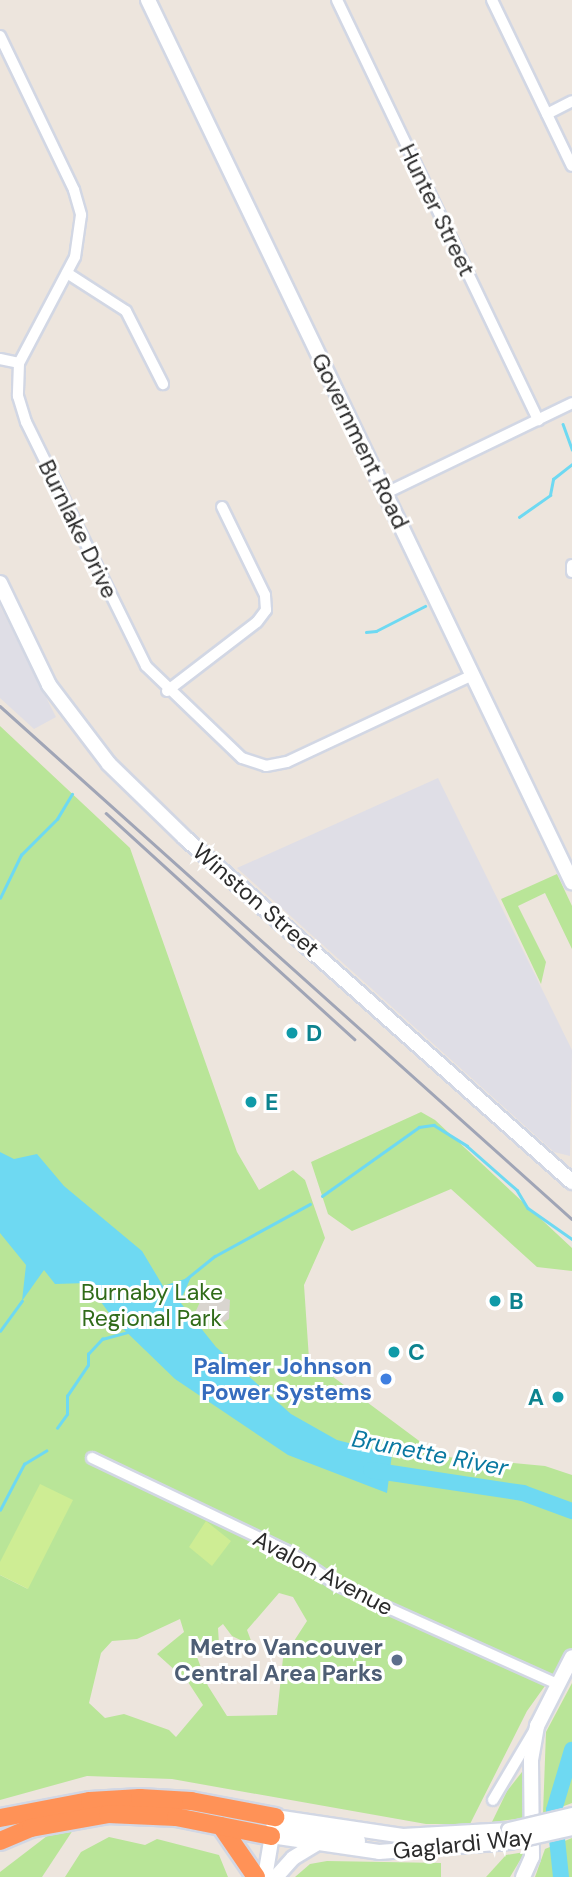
<!DOCTYPE html>
<style>
body{margin:0}
#map{position:relative;width:572px;height:1877px;overflow:hidden;background:#ede5dd;font-family:"DM Sans",sans-serif}
div>[style]{position:absolute}
[style*='--x']{left:calc(var(--x)*1px);top:calc(var(--y)*1px);width:calc(var(--w)*1px);rotate:calc(var(--a)*1deg)}
.industrial>*{inset:0;background:#dfdee6}
.green>*{inset:0;background:#b9e598}
.pitch>*{inset:0;background:#ceed94}
.plaza>*{inset:0;background:#d9d5d0}
.water>*{inset:0;background:#6ed9f2}
.stream>*{height:2.5px;margin:-1.25px;padding:0 1.25px;transform-origin:1.25px;border-radius:1.25px;background:#6ed9f2}
.river>*{height:16px;margin:-8px;padding:0 8px;transform-origin:8px;border-radius:8px;background:#6ed9f2}
.roads{filter:drop-shadow(2px 0 #d2d7e4) drop-shadow(-2px 0 #d2d7e4) drop-shadow(0 2px #d2d7e4) drop-shadow(0 -2px #d2d7e4)}
.street>*{height:10px;margin:-5px;padding:0 5px;transform-origin:5px;border-radius:5px;background:#fff}
.secondary>*{height:14px;margin:-7px;padding:0 7px;transform-origin:7px;border-radius:7px;background:#fff}
.highway>*{height:18px;margin:-9px;padding:0 9px;transform-origin:9px;border-radius:9px;background:#ff9257}
.rail>*{height:2.5px;margin:-1.25px;padding:0 1.25px;transform-origin:1.25px;border-radius:1.25px;background:#a0a5b6}
.bridges{filter:drop-shadow(2px 0 #d2d7e4) drop-shadow(-2px 0 #d2d7e4) drop-shadow(0 2px #d2d7e4) drop-shadow(0 -2px #d2d7e4)}
.secondary-bridge>*{height:14px;margin:-7px;padding:0 7px;transform-origin:7px;border-radius:7px;background:#fff}
.dots>*{width:19px;height:19px;translate:-50% -50%;box-sizing:border-box;border:4px solid #fff;border-radius:50%}
span{translate:-50% -50%;white-space:nowrap;text-align:center;line-height:1.15;-webkit-text-stroke:6px #fff;paint-order:stroke}
.street-label{font-size:23px;color:#2b2b2b}
.culture-label{font-size:23px;color:#0d838f;font-weight:700}
.left{translate:0 -50%;text-align:left}
.right{translate:-100% -50%;text-align:right}
.park-label{font-size:23px;color:#306b19}
.shop-label{font-size:23px;color:#366cbe;font-weight:700}
.service-label{font-size:23px;color:#4e5e75;font-weight:700}
.water-label{font-size:24px;color:#0a79a1;font-style:italic}
</style>
<div id="map">
<div class="industrial">
<div style="clip-path:polygon(0 606px,56px 717px,34px 729px,0 698px)"></div>
<div style="clip-path:polygon(438px 778px,572px 1050px,570px 1156px,554px 1152px,237px 868px)"></div>
</div>
<div class="green">
<div style="clip-path:polygon(evenodd,0 726px,130px 848px,237px 1152px,259px 1190px,293px 1170px,305px 1180px,325px 1238px,304px 1285px,309px 1359px,422px 1443px,447px 1457px,545px 1466px,572px 1475px,572px 1648px,527px 1711px,470px 1824px,426px 1824px,172px 1779px,87px 1776px,0 1800px,0 1575px,28px 1589px,0 1562px,0 726px,279px 1593px,293px 1597px,307px 1621px,283px 1658px,277px 1715px,227px 1716px,208px 1686px,197px 1657px,219px 1644px,218px 1628px,223px 1624px,232px 1636px,253px 1646px,247px 1630px,279px 1593px,0 726px,180px 1619px,184px 1632px,157px 1654px,188px 1682px,203px 1705px,176px 1737px,169px 1730px,124px 1714px,105px 1718px,89px 1703px,101px 1653px,112px 1641px,137px 1639px,180px 1619px)"></div>
<div style="clip-path:polygon(557px 874px,572px 906px,572px 949px,545px 893px,518px 906px,546px 962px,541px 984px,501px 899px)"></div>
<div style="clip-path:polygon(421px 1112px,435px 1120px,572px 1248px,572px 1271px,537px 1267px,451px 1189px,352px 1231px,328px 1214px,311px 1162px)"></div>
<div style="clip-path:polygon(572px 1683px,572px 1803px,543px 1814px,546px 1732px)"></div>
<div style="clip-path:polygon(522px 1772px,523px 1818px,492px 1822px,507px 1791px)"></div>
<div style="clip-path:polygon(73px 1830px,42px 1877px,0 1877px,0 1872px,47px 1836px)"></div>
<div style="clip-path:polygon(109px 1837px,145px 1845px,157px 1839px,219px 1855px,228px 1877px,65px 1877px,81px 1852px)"></div>
<div style="clip-path:polygon(572px 1838px,572px 1877px,535px 1877px,545px 1849px)"></div>
<div style="clip-path:polygon(525px 1852px,510px 1877px,486px 1877px,506px 1855px)"></div>
<div style="clip-path:polygon(327px 1861px,441px 1863px,441px 1877px,295px 1877px,310px 1864px)"></div>
</div>
<div class="pitch">
<div style="clip-path:polygon(40px 1484px,73px 1500px,28px 1589px,0 1575px,0 1562px)"></div>
<div style="clip-path:polygon(206px 1521px,231px 1541px,212px 1566px,189px 1547px)"></div>
</div>
<div class="plaza">
<div style="clip-path:polygon(209px 1292px,230px 1300px,229px 1319px,219px 1325px,195px 1313px,203px 1295px)"></div>
</div>
<div class="water">
<div style="clip-path:polygon(0 1152px,14px 1159px,37px 1154px,64px 1186px,142px 1251px,163px 1286px,191px 1277px,180px 1302px,216px 1347px,291px 1414px,337px 1440px,392px 1454px,387px 1493px,288px 1455px,175px 1379px,115px 1321px,87px 1283px,55px 1284px,44px 1270px,22px 1301px,26px 1265px,0 1233px)"></div>
</div>
<div class="stream">
<div style="--x:563;--y:424;--w:27;--a:70"></div>
<div style="--x:519;--y:517;--w:38;--a:-35"></div>
<div style="--x:550;--y:495;--w:16;--a:-79"></div>
<div style="--x:553;--y:479;--w:24;--a:-38"></div>
<div style="--x:366;--y:632;--w:10;--a:-6"></div>
<div style="--x:376;--y:631;--w:55;--a:-27"></div>
<div style="--x:0;--y:898;--w:48;--a:-64"></div>
<div style="--x:21;--y:855;--w:51;--a:-45"></div>
<div style="--x:57;--y:819;--w:29;--a:-59"></div>
<div style="--x:322;--y:1196;--w:119;--a:-35.4"></div>
<div style="--x:419;--y:1127;--w:15;--a:-8"></div>
<div style="--x:434;--y:1125;--w:39;--a:32"></div>
<div style="--x:467;--y:1146;--w:67;--a:41.3"></div>
<div style="--x:517;--y:1190;--w:21;--a:59"></div>
<div style="--x:528;--y:1208;--w:54;--a:35.2"></div>
<div style="--x:185;--y:1280;--w:38;--a:-39"></div>
<div style="--x:215;--y:1256;--w:108;--a:-28.7"></div>
<div style="--x:0;--y:1331;--w:37;--a:-54"></div>
<div style="--x:57;--y:1428;--w:17;--a:-54"></div>
<div style="--x:67;--y:1414;--w:18;--a:-90"></div>
<div style="--x:67;--y:1396;--w:37;--a:-56"></div>
<div style="--x:88;--y:1365;--w:11;--a:-90"></div>
<div style="--x:88;--y:1354;--w:21;--a:-47"></div>
<div style="--x:102;--y:1339;--w:28;--a:-15"></div>
<div style="--x:0;--y:1510;--w:52;--a:-62.4"></div>
<div style="--x:24;--y:1464;--w:26;--a:-31"></div>
</div>
<div class="river">
<div style="--x:371;--y:1470;--w:154;--a:8.6"></div>
<div style="--x:523;--y:1493;--w:52;--a:20.2"></div>
<div style="--x:561;--y:1877;--w:67;--a:-96"></div>
<div style="--x:554;--y:1810;--w:63;--a:-73.3"></div>
</div>
<div class="roads">
<div class="street">
<div style="--x:337;--y:0;--w:466;--a:64.4"></div>
<div style="--x:492;--y:0;--w:184;--a:64.3"></div>
<div style="--x:0;--y:36;--w:171;--a:64.3"></div>
<div style="--x:74;--y:190;--w:26;--a:74"></div>
<div style="--x:81;--y:215;--w:42;--a:98.1"></div>
<div style="--x:75;--y:257;--w:120;--a:117.8"></div>
<div style="--x:19;--y:363;--w:33;--a:92"></div>
<div style="--x:18;--y:396;--w:27;--a:73"></div>
<div style="--x:26;--y:422;--w:272;--a:63.8"></div>
<div style="--x:146;--y:666;--w:133;--a:43.8"></div>
<div style="--x:242;--y:758;--w:25;--a:18"></div>
<div style="--x:266;--y:766;--w:21;--a:-11"></div>
<div style="--x:287;--y:762;--w:205;--a:-25.1"></div>
<div style="--x:547;--y:114;--w:28;--a:-27"></div>
<div style="--x:67;--y:273;--w:70;--a:32.8"></div>
<div style="--x:126;--y:311;--w:82;--a:63.1"></div>
<div style="--x:0;--y:359;--w:19;--a:12"></div>
<div style="--x:386;--y:493;--w:207;--a:-25.8"></div>
<div style="--x:572;--y:565;--w:7;--a:90"></div>
<div style="--x:167;--y:691;--w:113;--a:-37.5"></div>
<div style="--x:257;--y:622;--w:15;--a:-53"></div>
<div style="--x:266;--y:610;--w:15;--a:-94"></div>
<div style="--x:265;--y:595;--w:98;--a:-116"></div>
<div style="--x:92;--y:1458;--w:218;--a:25.5"></div>
<div style="--x:289;--y:1552;--w:58;--a:34.5"></div>
<div style="--x:337;--y:1585;--w:239;--a:24.2"></div>
<div style="--x:493;--y:1800;--w:80;--a:-59.3"></div>
</div>
<div class="secondary">
<div style="--x:148;--y:0;--w:979;--a:64.33"></div>
<div style="--x:0;--y:583;--w:113;--a:64.3"></div>
<div style="--x:49;--y:685;--w:99;--a:52.8"></div>
<div style="--x:109;--y:764;--w:106;--a:44.2"></div>
<div style="--x:185;--y:838;--w:518;--a:41.63"></div>
<div style="--x:271;--y:1836;--w:109;--a:8.4"></div>
<div style="--x:379;--y:1852;--w:131;--a:-4.4"></div>
<div style="--x:271;--y:1836;--w:16;--a:-27"></div>
<div style="--x:285;--y:1829;--w:74;--a:9.3"></div>
<div style="--x:265;--y:1877;--w:61;--a:-80.5"></div>
<div style="--x:275;--y:1817;--w:129;--a:8.4"></div>
<div style="--x:403;--y:1836;--w:106;--a:-3.2"></div>
<div style="--x:276;--y:1877;--w:25;--a:-48"></div>
<div style="--x:293;--y:1858;--w:26;--a:-31"></div>
<div style="--x:523;--y:1877;--w:22;--a:-66"></div>
<div style="--x:532;--y:1857;--w:97;--a:-90.6"></div>
<div style="--x:531;--y:1760;--w:35;--a:-80"></div>
<div style="--x:537;--y:1726;--w:77;--a:-63.1"></div>
</div>
<div class="highway">
<div style="--x:0;--y:1818;--w:92;--a:-10.7"></div>
<div style="--x:90;--y:1801;--w:50;--a:-3.4"></div>
<div style="--x:140;--y:1798;--w:51;--a:3.4"></div>
<div style="--x:191;--y:1801;--w:86;--a:10.8"></div>
<div style="--x:221;--y:1826;--w:62;--a:55.5"></div>
<div style="--x:0;--y:1841;--w:34;--a:-23"></div>
<div style="--x:31;--y:1828;--w:78;--a:-10.3"></div>
<div style="--x:108;--y:1814;--w:68;--a:2.5"></div>
<div style="--x:176;--y:1817;--w:97;--a:11.3"></div>
</div>
</div>
<div class="rail">
<div style="--x:0;--y:706;--w:768;--a:41.89"></div>
<div style="--x:106;--y:813;--w:336;--a:42.3"></div>
</div>
<div class="bridges">
<div class="secondary-bridge">
<div style="--x:509;--y:1830;--w:65;--a:-13.4"></div>
<div style="--x:510;--y:1842;--w:64;--a:-12.7"></div>
</div>
</div>
<div class="dots">
<div style="left:292px;top:1033px;background:#0f9aa8"></div>
<div style="left:251px;top:1102px;background:#0f9aa8"></div>
<div style="left:495px;top:1301px;background:#0f9aa8"></div>
<div style="left:394px;top:1352px;background:#0f9aa8"></div>
<div style="left:386px;top:1379px;background:#3f7fe0"></div>
<div style="left:558px;top:1397px;background:#0f9aa8"></div>
<div style="left:397px;top:1660px;background:#5c6f8a"></div>
</div>
<div class="street-label">
<span style="left:437px;top:210px;rotate:64deg">Hunter Street</span>
<span style="left:360px;top:441px;rotate:64deg">Government Road</span>
<span style="left:78px;top:529px;rotate:64deg">Burnlake Drive</span>
<span style="left:256px;top:900px;rotate:41deg">Winston Street</span>
<span style="left:323px;top:1573px;rotate:28deg">Avalon Avenue</span>
<span style="left:463px;top:1844px;rotate:-6deg">Gaglardi Way</span>
</div>
<div class="culture-label">
<span class="left" style="left:306px;top:1033px">D</span>
<span class="left" style="left:265px;top:1102px">E</span>
<span class="left" style="left:509px;top:1301px">B</span>
<span class="left" style="left:408px;top:1352px">C</span>
<span class="right" style="left:544px;top:1397px">A</span>
</div>
<div class="park-label">
<span style="left:152px;top:1305px">Burnaby Lake<br>Regional Park</span>
</div>
<div class="shop-label">
<span class="right" style="left:372px;top:1379px">Palmer Johnson<br>Power Systems</span>
</div>
<div class="service-label">
<span class="right" style="left:383px;top:1660px">Metro Vancouver<br>Central Area Parks</span>
</div>
<div class="water-label">
<span style="left:430px;top:1453px;rotate:11deg">Brunette River</span>
</div>
</div>
